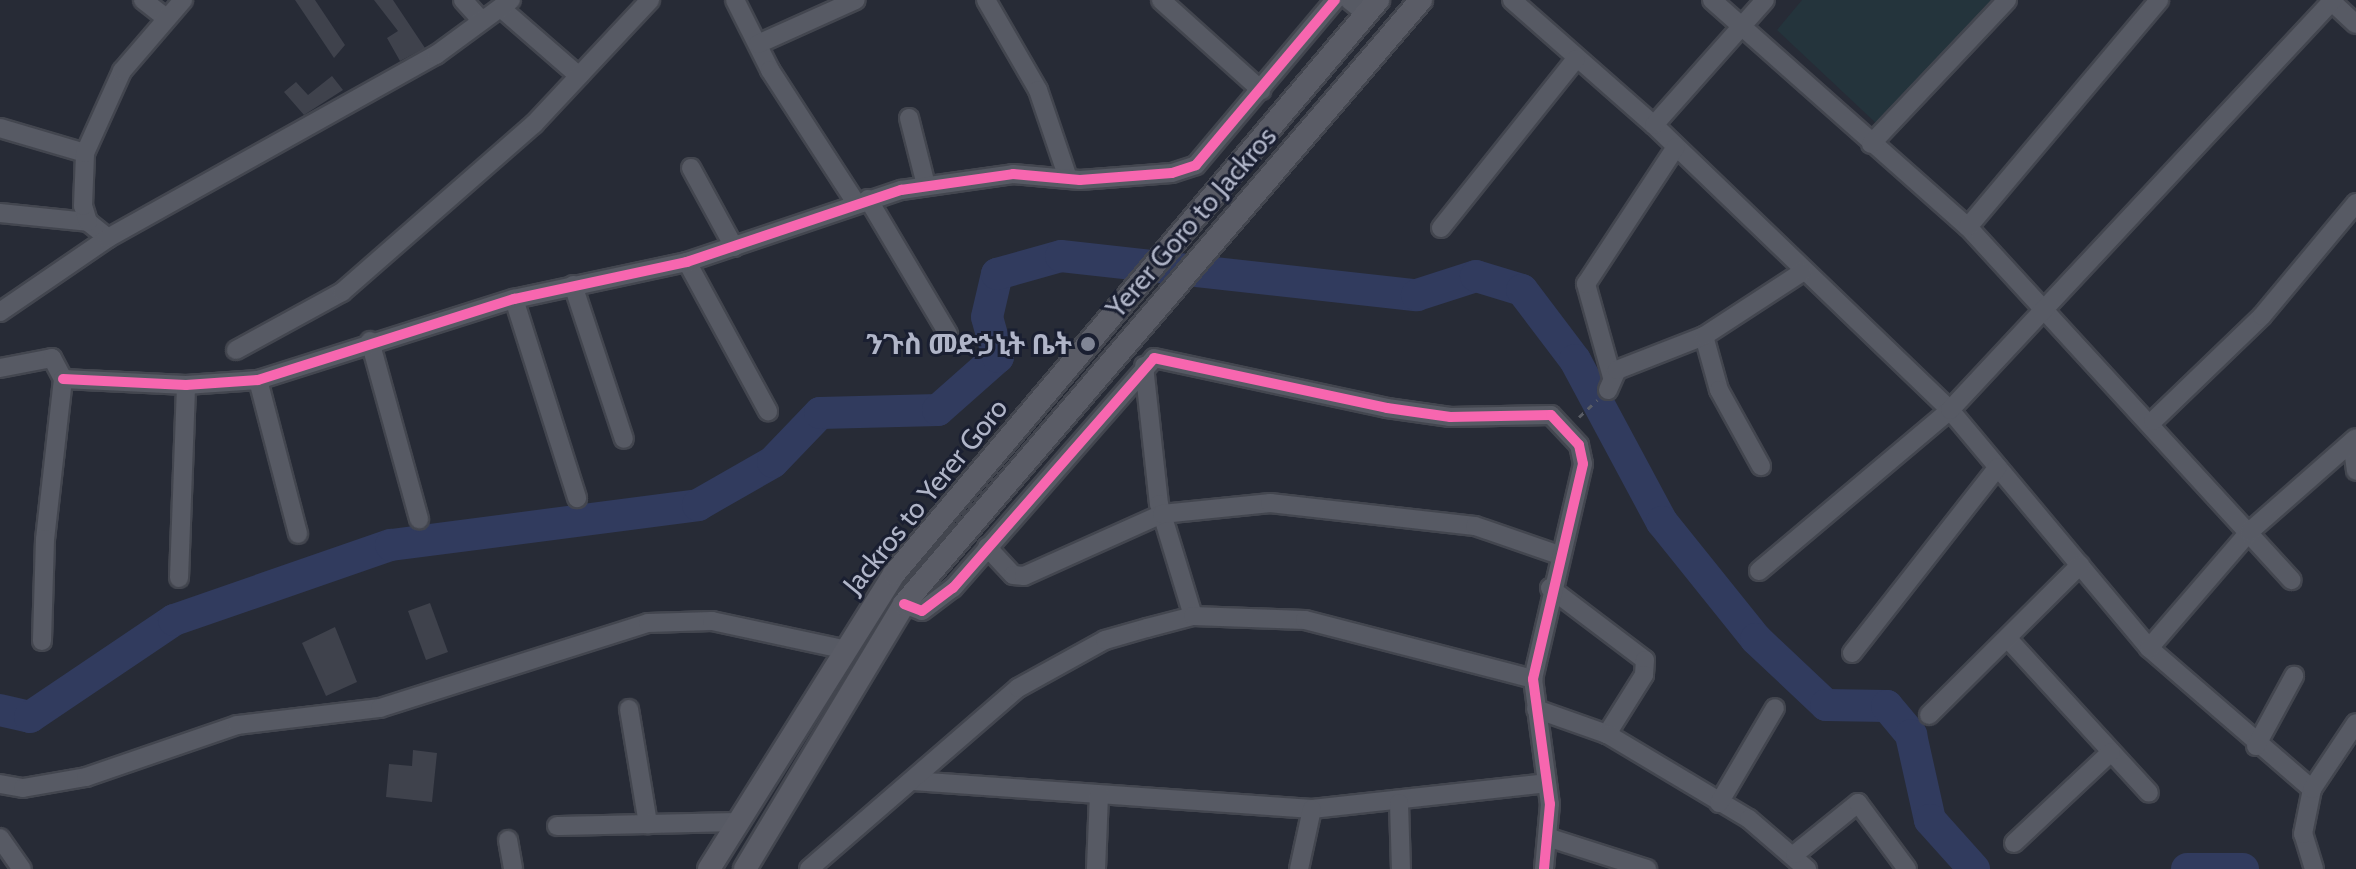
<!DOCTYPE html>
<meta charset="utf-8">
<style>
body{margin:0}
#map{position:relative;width:2356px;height:869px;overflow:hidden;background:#272b36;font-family:Cabin,"Noto Sans Ethiopic",sans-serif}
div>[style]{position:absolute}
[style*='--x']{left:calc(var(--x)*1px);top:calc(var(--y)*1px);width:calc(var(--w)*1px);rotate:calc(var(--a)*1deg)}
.green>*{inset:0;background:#24343c}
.river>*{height:32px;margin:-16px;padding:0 16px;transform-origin:16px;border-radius:16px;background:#313b5e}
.building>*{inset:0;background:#3f424c}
.path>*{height:3px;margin-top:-1.5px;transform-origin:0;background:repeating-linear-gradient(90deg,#5a5d66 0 6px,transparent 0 12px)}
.roads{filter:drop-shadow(2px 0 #43464f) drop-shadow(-2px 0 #43464f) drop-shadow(0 2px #43464f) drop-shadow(0 -2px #43464f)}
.minor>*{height:18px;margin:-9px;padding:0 9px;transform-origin:9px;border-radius:9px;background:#575a64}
.major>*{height:22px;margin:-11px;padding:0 11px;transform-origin:11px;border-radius:11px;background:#5a5c66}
.cycleway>*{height:10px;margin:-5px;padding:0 5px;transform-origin:5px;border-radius:5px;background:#f766af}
.dots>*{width:22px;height:22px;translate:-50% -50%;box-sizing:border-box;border:4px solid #1a1f31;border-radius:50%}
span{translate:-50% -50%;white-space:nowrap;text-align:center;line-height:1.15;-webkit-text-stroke:6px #1a1f31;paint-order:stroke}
.street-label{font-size:28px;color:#b0b5c8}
.poi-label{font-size:28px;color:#b0b5c8;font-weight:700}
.right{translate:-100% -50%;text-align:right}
</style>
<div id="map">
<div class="green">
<div style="clip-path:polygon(1802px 0,2000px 0,1879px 126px,1777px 30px)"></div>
</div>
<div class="river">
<div style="--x:0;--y:710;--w:31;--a:13"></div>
<div style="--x:30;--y:717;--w:174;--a:-34"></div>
<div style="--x:174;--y:620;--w:230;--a:-19.1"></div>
<div style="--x:391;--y:545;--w:310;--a:-7.4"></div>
<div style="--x:698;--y:505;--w:86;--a:-29.8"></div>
<div style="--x:773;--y:462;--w:68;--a:-46.2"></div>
<div style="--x:820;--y:413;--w:118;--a:-1.5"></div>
<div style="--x:938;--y:410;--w:80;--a:-41.5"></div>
<div style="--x:998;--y:357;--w:41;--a:-105.4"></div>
<div style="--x:987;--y:317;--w:44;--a:-76.9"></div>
<div style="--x:997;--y:274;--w:66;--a:-15.7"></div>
<div style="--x:1061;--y:256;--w:358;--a:6.3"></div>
<div style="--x:1417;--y:295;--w:62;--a:-17.9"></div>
<div style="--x:1476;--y:276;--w:48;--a:16.9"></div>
<div style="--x:1522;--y:290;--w:88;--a:52.9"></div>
<div style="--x:1575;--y:360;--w:184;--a:61.8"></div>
<div style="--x:1662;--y:522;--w:150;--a:51.2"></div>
<div style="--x:1756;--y:639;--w:96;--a:43.3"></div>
<div style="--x:1826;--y:705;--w:61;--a:0.9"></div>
<div style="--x:1887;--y:706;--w:38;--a:50"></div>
<div style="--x:1911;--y:735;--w:87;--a:77.4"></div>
<div style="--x:1930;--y:820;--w:66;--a:48.1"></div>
<div style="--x:2187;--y:869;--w:56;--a:0"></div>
</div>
<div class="building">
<div style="clip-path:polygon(295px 0,315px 0,345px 45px,334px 58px)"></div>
<div style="clip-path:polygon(374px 0,393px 0,425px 48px,400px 61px,387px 38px,398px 31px)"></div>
<div style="clip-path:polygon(332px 76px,343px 90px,304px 115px,284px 92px,296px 82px,308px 95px)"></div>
<div style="clip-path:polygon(430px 603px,448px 652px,426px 660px,408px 611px)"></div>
<div style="clip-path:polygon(335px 627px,357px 682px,326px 696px,302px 643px)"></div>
<div style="clip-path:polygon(413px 750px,437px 753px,432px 802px,386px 797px,389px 764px,412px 766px)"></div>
</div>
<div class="path">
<div style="--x:1579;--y:417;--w:25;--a:-43"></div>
</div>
<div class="roads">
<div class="minor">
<div style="--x:143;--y:0;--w:29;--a:38"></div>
<div style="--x:463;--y:0;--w:28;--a:48"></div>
<div style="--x:735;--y:0;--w:78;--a:63.4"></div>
<div style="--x:770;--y:70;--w:158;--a:57.1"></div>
<div style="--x:986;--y:0;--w:104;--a:60"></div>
<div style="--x:1038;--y:90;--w:93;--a:71.2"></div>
<div style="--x:1161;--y:0;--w:135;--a:42"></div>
<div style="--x:1349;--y:0;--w:21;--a:39"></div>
<div style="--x:1512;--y:0;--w:189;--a:41.4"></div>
<div style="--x:1654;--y:125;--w:411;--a:43.9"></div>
<div style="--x:1950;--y:410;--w:310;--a:50.1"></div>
<div style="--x:2149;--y:648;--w:216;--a:40.9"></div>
<div style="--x:1712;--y:0;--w:342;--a:41.6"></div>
<div style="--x:1968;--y:227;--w:479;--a:47.5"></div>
<div style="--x:2330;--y:0;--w:35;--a:43"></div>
<div style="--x:502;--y:9;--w:102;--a:41"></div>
<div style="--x:758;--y:44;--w:107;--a:-24.2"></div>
<div style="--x:909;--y:118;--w:69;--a:75.8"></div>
<div style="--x:1654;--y:125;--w:167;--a:-48.4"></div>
<div style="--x:0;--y:128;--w:89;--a:16.4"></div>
<div style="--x:1871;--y:144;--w:198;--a:-46.6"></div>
<div style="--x:691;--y:168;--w:90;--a:61.4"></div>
<div style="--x:868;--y:199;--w:157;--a:59.3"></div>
<div style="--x:0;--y:213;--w:88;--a:5.8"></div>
<div style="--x:1968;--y:227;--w:297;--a:-49.9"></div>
<div style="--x:1441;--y:228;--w:216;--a:-51.4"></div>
<div style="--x:108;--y:238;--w:26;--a:-141"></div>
<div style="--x:88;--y:222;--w:17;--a:-107"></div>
<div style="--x:83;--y:206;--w:53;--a:-87.8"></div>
<div style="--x:85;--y:153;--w:90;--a:-65.7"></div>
<div style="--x:122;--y:71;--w:94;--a:-49.3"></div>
<div style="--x:687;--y:262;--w:170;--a:61.5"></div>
<div style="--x:573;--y:285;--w:162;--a:71.7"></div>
<div style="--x:514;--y:299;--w:209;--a:72.4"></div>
<div style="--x:0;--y:312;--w:131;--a:-34.4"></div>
<div style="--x:108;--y:238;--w:376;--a:-29.2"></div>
<div style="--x:436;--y:55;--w:93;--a:-36.3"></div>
<div style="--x:1704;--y:336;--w:56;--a:74.5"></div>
<div style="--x:1719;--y:390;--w:87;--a:61.1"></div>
<div style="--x:370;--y:341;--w:185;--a:74.6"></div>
<div style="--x:236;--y:350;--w:121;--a:-28.7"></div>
<div style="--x:342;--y:292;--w:255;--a:-41.2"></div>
<div style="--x:534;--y:124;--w:170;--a:-46.9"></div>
<div style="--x:1144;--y:366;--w:139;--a:83.8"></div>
<div style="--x:1159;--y:504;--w:117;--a:73.1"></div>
<div style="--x:0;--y:368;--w:53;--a:-10.9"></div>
<div style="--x:52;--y:358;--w:24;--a:62"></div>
<div style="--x:63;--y:379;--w:161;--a:96.4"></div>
<div style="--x:45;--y:539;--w:102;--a:91.7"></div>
<div style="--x:1612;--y:377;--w:97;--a:-105.6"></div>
<div style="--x:1586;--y:284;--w:164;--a:-56.7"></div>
<div style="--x:63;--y:379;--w:123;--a:2.8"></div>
<div style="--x:186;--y:385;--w:72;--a:-4"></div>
<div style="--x:258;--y:380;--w:269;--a:-17.6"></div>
<div style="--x:514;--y:299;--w:177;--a:-12.1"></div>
<div style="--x:687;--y:262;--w:226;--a:-18.6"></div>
<div style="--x:901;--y:190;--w:113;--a:-8.1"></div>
<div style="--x:1013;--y:174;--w:67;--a:5.1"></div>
<div style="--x:1080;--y:180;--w:92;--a:-4.4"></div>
<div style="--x:1172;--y:173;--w:25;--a:-18"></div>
<div style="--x:1196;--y:165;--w:216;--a:-49.9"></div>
<div style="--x:258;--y:380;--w:159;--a:75.4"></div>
<div style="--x:1608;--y:390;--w:22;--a:-66"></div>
<div style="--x:1617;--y:370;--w:93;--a:-21.3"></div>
<div style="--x:1704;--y:336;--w:117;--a:-33.1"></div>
<div style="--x:2153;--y:421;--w:151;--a:-43.9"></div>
<div style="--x:2262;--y:316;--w:147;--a:-50.2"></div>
<div style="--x:2352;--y:442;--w:29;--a:82"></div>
<div style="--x:987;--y:547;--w:38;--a:47"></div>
<div style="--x:1013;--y:575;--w:11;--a:5"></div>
<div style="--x:1024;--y:576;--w:151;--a:-24.2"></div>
<div style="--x:1162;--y:514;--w:109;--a:-5.8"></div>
<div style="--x:1270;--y:503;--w:206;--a:6.4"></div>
<div style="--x:1475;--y:526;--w:89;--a:19"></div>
<div style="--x:1759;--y:571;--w:250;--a:-40.1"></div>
<div style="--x:1950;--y:410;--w:561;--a:-46.95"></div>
<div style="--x:179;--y:578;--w:193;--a:-87.9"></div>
<div style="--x:1550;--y:588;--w:119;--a:37.2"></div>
<div style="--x:1645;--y:660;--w:15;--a:94"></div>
<div style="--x:1644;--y:675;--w:70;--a:122.1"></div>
<div style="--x:904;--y:604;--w:19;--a:21"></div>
<div style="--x:922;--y:611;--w:39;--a:-37"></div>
<div style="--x:953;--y:588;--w:305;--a:-48.8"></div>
<div style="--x:1154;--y:358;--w:238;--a:12.1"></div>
<div style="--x:1387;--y:408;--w:64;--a:8.1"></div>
<div style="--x:1450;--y:417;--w:101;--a:-1.1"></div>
<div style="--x:1551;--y:415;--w:41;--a:47"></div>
<div style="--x:1579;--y:445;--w:19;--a:78"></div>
<div style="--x:1583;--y:464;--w:221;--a:103.1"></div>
<div style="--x:1533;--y:679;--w:126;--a:82.3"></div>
<div style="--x:1550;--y:804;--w:65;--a:95.3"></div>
<div style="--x:2009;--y:640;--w:207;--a:47.5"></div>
<div style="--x:2149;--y:648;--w:153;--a:-49.2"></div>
<div style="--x:2249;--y:532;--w:142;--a:-41.3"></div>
<div style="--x:1852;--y:653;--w:236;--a:-51.9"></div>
<div style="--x:629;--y:709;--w:117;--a:80.6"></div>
<div style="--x:1536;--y:709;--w:75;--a:19.4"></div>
<div style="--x:1607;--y:734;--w:165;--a:30.9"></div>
<div style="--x:1749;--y:819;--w:77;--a:40.8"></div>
<div style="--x:1929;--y:715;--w:213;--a:-44.8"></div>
<div style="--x:2256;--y:746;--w:80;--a:-61.5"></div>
<div style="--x:913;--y:781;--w:400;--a:4"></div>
<div style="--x:1312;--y:809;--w:235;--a:-6.3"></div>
<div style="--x:0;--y:784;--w:23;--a:10"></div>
<div style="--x:23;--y:788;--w:64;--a:-9.9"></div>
<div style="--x:86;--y:777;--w:160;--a:-19"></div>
<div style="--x:237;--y:725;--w:144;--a:-6.8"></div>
<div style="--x:380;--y:708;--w:281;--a:-17.6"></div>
<div style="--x:648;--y:623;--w:64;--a:-1.8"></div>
<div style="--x:712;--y:621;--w:134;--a:12.1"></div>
<div style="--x:1399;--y:803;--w:66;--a:88.3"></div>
<div style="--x:1719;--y:803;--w:110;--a:-59.5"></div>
<div style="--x:557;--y:826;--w:182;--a:-1.3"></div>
<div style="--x:0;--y:838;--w:38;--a:55"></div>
<div style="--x:1550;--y:838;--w:102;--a:17.7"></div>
<div style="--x:508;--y:840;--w:29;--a:80"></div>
<div style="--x:2014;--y:843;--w:133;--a:-43.2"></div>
<div style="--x:1795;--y:854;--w:81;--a:-39"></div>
<div style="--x:1858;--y:803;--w:82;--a:53.4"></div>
<div style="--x:809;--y:869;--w:276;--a:-40.9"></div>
<div style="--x:1018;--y:688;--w:99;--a:-28.9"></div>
<div style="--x:1105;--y:640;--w:44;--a:-15.9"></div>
<div style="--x:1147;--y:628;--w:48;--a:-14.6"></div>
<div style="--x:1193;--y:616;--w:112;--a:2"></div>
<div style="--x:1305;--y:620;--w:236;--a:14.5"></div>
<div style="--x:1096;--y:869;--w:74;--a:-87.7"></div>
<div style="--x:1299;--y:869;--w:61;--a:-77.8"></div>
<div style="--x:2314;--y:869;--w:37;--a:-107"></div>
<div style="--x:2303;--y:834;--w:46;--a:-78.7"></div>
<div style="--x:2312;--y:789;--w:79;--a:-56.3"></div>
</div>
<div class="major">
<div style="--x:709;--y:869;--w:348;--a:-57.9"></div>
<div style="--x:894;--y:574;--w:751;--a:-49.86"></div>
<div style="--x:745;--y:869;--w:309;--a:-59"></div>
<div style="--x:904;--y:604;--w:795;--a:-49.44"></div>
</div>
</div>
<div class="cycleway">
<div style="--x:63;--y:379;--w:123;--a:2.8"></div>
<div style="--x:186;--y:385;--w:72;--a:-4"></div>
<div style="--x:258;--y:380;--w:269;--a:-17.6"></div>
<div style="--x:514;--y:299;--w:177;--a:-12.1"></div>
<div style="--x:687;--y:262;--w:226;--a:-18.6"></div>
<div style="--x:901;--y:190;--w:113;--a:-8.1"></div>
<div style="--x:1013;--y:174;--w:67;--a:5.1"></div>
<div style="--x:1080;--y:180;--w:92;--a:-4.4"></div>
<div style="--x:1172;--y:173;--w:25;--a:-18"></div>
<div style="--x:1196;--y:165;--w:216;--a:-49.9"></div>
<div style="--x:904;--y:604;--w:19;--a:21"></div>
<div style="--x:922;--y:611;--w:39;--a:-37"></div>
<div style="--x:953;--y:588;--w:305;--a:-48.8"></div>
<div style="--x:1154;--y:358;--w:238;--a:12.1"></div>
<div style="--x:1387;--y:408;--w:64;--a:8.1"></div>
<div style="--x:1450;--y:417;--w:101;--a:-1.1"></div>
<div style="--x:1551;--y:415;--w:41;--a:47"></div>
<div style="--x:1579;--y:445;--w:19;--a:78"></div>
<div style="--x:1583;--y:464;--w:221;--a:103.1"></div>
<div style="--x:1533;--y:679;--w:126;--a:82.3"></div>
<div style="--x:1550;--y:804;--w:65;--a:95.3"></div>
</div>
<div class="dots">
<div style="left:1088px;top:344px;background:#808595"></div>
</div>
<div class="street-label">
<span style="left:1191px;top:222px;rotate:-49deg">Yerer Goro to Jackros</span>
<span style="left:925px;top:496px;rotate:-51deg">Jackros to Yerer Goro</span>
</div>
<div class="poi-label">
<span class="right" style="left:1072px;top:344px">ንጉስ መድኃኒት ቤት</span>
</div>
</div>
